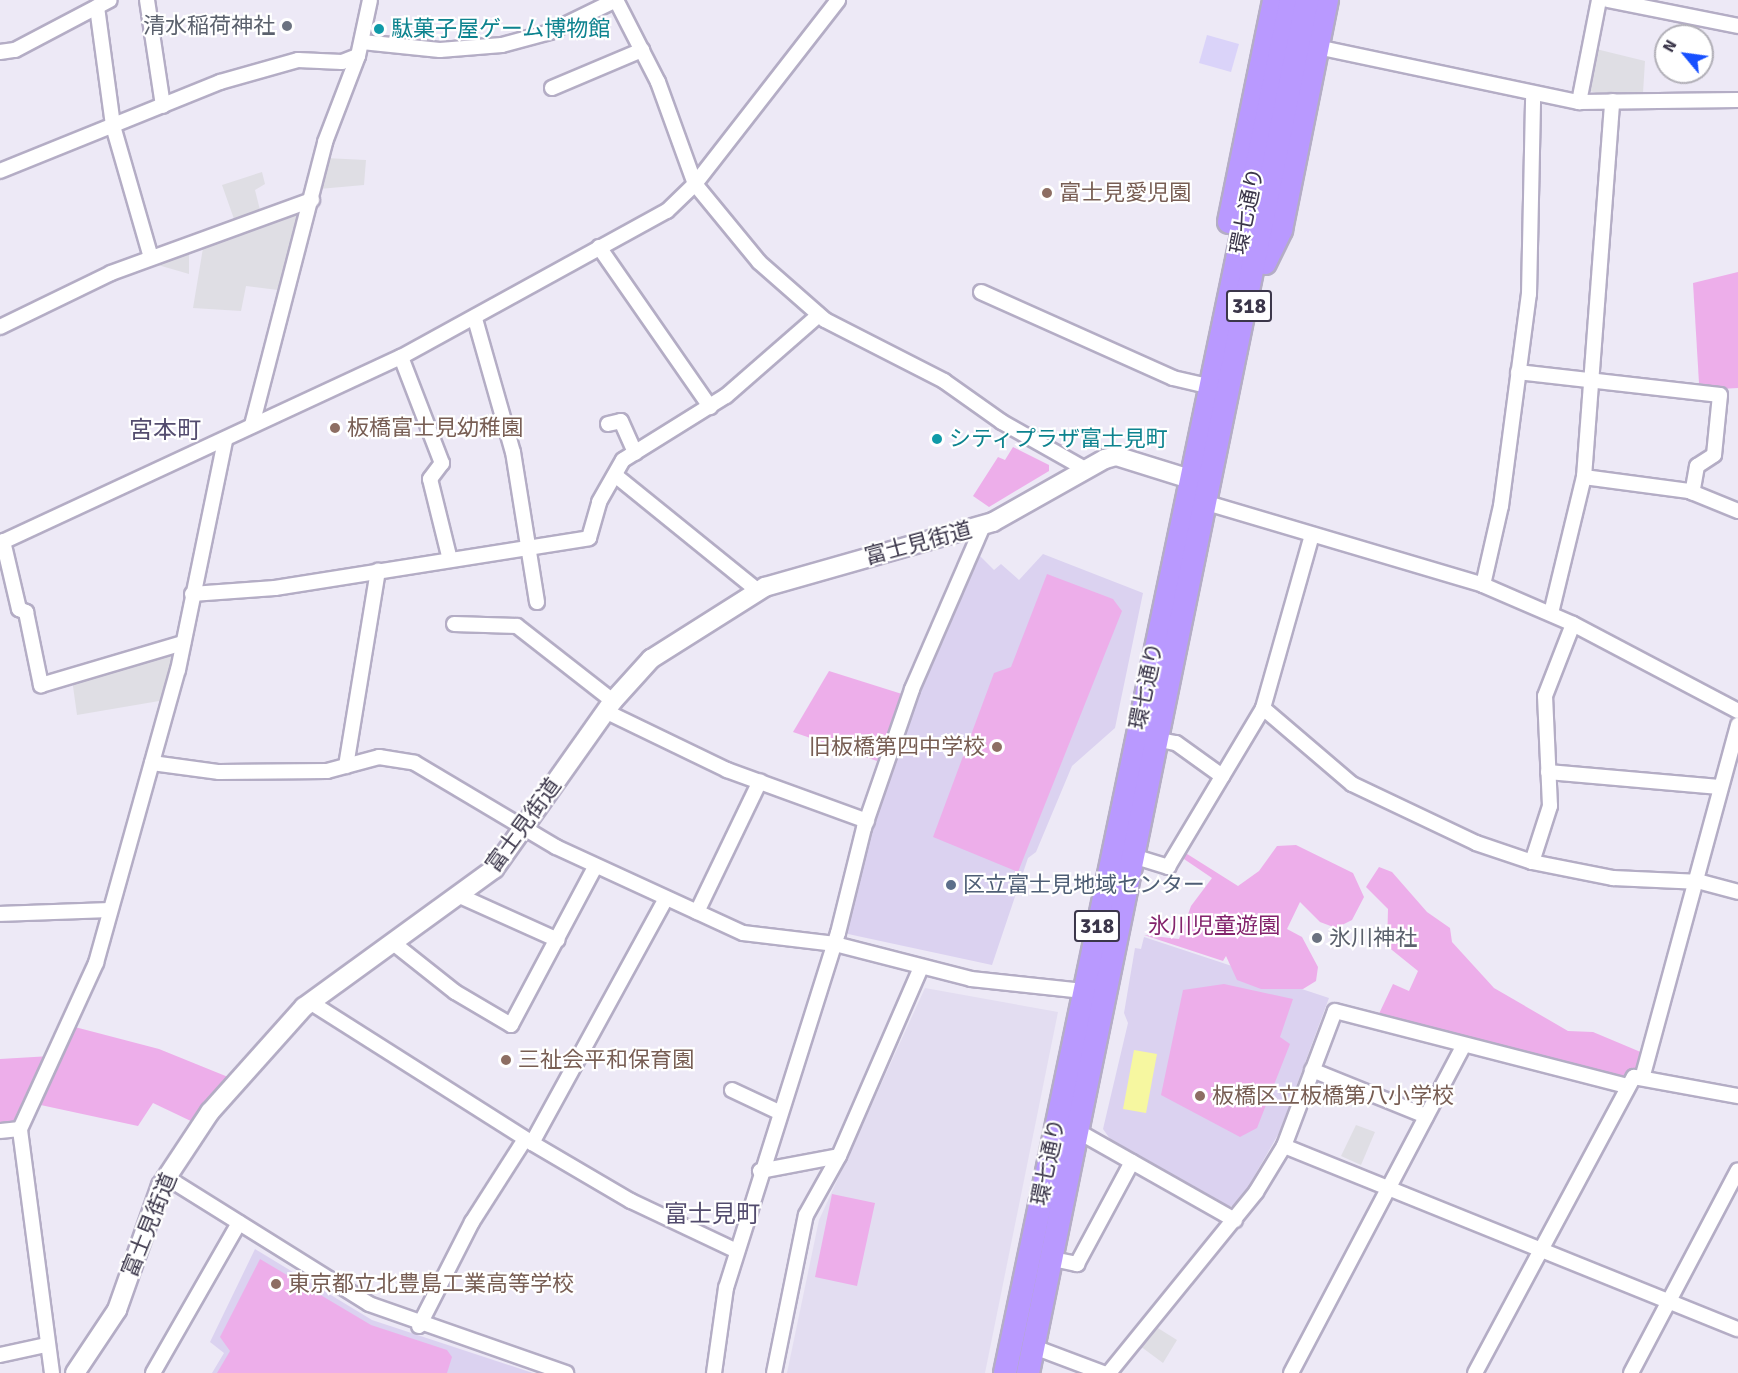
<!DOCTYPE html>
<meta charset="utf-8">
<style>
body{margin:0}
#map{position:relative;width:1738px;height:1373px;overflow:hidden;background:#ede9f6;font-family:Signika,"Noto Sans JP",sans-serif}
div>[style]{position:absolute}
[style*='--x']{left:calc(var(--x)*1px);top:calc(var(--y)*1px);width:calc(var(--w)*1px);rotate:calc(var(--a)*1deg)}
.residential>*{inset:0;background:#e3ddf1}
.commercial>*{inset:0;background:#dad3f9}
.education>*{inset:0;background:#dbd2f0}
.green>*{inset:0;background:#edaeea}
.parking>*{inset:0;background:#dfdee4}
.water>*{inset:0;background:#f6f7a0}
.roads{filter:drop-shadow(2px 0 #b4adc5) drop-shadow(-2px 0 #b4adc5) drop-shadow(0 2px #b4adc5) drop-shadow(0 -2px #b4adc5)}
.minor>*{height:14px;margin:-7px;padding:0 7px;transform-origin:7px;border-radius:7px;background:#fff}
.tertiary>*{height:18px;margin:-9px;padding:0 9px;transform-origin:9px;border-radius:9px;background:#fff}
.primary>*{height:22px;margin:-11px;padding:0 11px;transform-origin:11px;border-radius:11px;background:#b999ff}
.dots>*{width:16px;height:16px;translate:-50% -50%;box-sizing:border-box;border:3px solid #fff;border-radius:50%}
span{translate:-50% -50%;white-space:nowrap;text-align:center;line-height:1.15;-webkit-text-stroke:4.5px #fff;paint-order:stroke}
.shield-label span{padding:2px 4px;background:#fff;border:2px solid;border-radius:4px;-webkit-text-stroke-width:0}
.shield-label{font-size:21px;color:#3b364a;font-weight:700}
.worship-label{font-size:22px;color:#5b616d}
.right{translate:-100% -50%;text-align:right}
.left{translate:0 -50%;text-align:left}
.culture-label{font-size:22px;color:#0d838f}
.education-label{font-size:22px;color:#785e54}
.street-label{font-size:22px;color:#3b364a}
.service-label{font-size:22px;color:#4e5e75}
.park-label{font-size:22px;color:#83236d}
.neighbourhood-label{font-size:24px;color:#534c6e}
.north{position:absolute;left:1654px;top:24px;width:60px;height:60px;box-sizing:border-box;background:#fff;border:2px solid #b1afb7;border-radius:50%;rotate:299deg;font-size:16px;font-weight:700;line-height:24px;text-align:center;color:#3b364a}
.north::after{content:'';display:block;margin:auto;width:21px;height:27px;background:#1750ff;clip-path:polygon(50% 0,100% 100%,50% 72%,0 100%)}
</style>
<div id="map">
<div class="residential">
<div style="clip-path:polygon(925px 988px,1058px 1012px,985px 1373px,787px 1373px,819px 1220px)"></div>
</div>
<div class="commercial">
<div style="clip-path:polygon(1207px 35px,1239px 44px,1231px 72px,1199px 63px)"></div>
</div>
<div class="education">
<div style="clip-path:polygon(977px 553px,994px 570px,1001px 564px,1019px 580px,1043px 554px,1143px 593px,1115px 728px,1072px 766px,1036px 852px,1028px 858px,992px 965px,848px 934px,847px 928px,873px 823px,945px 620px)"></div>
<div style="clip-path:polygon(1144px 937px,1329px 998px,1279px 1133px,1237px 1206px,1222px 1206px,1113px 1143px,1103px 1129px,1128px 1023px,1124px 1013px,1135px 948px,1141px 949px)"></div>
<div style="clip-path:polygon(255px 1249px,372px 1320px,533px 1373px,212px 1373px,224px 1353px,210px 1342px)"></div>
</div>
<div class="green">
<div style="clip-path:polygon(1738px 272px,1738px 388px,1720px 389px,1699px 383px,1693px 283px)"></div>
<div style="clip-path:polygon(1013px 447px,1049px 465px,1049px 471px,989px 507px,973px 496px,998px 457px,1005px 460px)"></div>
<div style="clip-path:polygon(1047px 574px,1113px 599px,1122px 611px,1018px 872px,933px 837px,994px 673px,1011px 667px)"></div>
<div style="clip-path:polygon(829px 671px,902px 694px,877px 761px,793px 732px)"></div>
<div style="clip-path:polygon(1296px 845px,1353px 873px,1364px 897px,1352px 920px,1336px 928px,1320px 922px,1300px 902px,1287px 929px,1302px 937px,1318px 967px,1316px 981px,1303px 989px,1261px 989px,1237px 980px,1226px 956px,1223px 961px,1144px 935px,1179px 939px,1191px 906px,1212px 878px,1181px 857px,1184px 852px,1238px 886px,1259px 871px,1277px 846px)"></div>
<div style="clip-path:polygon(1379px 867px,1392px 872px,1427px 912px,1450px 928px,1452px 942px,1494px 988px,1568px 1031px,1593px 1032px,1643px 1053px,1636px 1071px,1626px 1079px,1377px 1018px,1393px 984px,1409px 991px,1418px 971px,1387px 946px,1388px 909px,1366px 887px)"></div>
<div style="clip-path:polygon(1224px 984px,1293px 999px,1280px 1037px,1290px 1044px,1257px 1128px,1240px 1137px,1161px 1095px,1183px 990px)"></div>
<div style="clip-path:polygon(71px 1026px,159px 1049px,233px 1079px,195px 1123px,153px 1103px,138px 1126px,36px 1104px)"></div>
<div style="clip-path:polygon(51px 1056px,20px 1129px,0 1130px,0 1059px)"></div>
<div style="clip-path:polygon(832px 1194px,875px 1203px,857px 1286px,815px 1277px)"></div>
<div style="clip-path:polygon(260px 1259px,371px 1325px,447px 1350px,452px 1357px,447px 1373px,217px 1373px,230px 1351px,220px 1337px)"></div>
</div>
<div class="parking">
<div style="clip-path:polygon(1596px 49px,1645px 61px,1643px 93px,1606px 96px,1587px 90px)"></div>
<div style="clip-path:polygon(325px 158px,366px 160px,364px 185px,319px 189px)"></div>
<div style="clip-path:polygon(262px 172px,265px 184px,255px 190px,260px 210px,234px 219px,222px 185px)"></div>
<div style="clip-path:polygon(303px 212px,286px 291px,246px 286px,241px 311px,193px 308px,203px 248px)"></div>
<div style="clip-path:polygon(189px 253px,189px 274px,158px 265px)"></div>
<div style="clip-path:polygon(177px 649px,165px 700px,77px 715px,72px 679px)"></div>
<div style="clip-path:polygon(1356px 1125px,1375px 1132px,1361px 1165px,1341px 1156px)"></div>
<div style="clip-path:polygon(1153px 1325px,1177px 1340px,1163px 1363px,1140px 1346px)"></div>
</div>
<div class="water">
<div style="clip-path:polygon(1134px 1050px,1157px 1054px,1146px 1113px,1123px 1109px)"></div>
</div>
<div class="roads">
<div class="minor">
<div style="--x:147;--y:0;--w:107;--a:81.4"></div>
<div style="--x:616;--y:0;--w:92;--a:62.9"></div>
<div style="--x:658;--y:82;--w:109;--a:70.1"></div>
<div style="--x:695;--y:184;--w:101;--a:50.6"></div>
<div style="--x:759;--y:262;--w:88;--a:41.3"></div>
<div style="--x:825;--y:320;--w:134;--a:27.1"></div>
<div style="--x:944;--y:381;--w:71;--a:35.3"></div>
<div style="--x:1002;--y:422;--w:95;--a:29.5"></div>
<div style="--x:1608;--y:0;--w:133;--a:11.3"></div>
<div style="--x:97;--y:7;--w:120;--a:82.3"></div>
<div style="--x:113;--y:126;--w:137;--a:73.9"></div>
<div style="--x:362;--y:42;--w:78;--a:5.9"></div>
<div style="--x:440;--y:50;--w:62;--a:-4.6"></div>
<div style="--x:502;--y:45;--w:50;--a:-15.2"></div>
<div style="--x:550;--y:32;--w:73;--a:-25.9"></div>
<div style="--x:1317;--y:47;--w:268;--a:11.9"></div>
<div style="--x:1579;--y:102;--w:159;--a:-0.7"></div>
<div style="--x:0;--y:52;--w:15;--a:-8"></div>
<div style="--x:15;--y:50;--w:107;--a:-27.8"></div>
<div style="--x:552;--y:88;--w:98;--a:-22.9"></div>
<div style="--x:1579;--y:102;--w:104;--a:-78.9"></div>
<div style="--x:0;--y:171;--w:237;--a:-22"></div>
<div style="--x:220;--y:82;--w:81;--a:-15.8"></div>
<div style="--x:298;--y:60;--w:44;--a:2.6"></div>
<div style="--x:342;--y:62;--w:17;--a:-21"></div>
<div style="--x:599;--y:247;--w:195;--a:55.2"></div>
<div style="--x:981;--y:292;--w:210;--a:24.1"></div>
<div style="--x:1173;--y:378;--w:36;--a:13"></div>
<div style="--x:475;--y:319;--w:138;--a:74.1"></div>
<div style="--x:513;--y:452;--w:152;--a:80.9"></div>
<div style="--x:0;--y:327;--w:123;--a:-25.9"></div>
<div style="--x:111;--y:273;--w:214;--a:-20"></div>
<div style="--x:401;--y:357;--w:114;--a:68.9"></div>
<div style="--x:442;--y:463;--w:20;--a:127"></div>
<div style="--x:430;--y:479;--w:83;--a:76.1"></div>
<div style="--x:1518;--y:372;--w:203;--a:6.5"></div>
<div style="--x:1720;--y:395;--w:60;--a:95.7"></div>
<div style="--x:1714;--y:455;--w:20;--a:147"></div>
<div style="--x:1697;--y:466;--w:27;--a:100"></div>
<div style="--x:608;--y:424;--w:13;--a:-13"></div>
<div style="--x:621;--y:421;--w:35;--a:66"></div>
<div style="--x:252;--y:425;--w:292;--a:-75.5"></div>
<div style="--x:325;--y:142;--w:92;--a:-69"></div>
<div style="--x:358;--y:56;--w:57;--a:-77.9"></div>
<div style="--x:615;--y:475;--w:184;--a:39"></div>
<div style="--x:1584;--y:477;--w:106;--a:7.6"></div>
<div style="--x:1689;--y:491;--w:53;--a:22.2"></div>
<div style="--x:1207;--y:503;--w:288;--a:16.5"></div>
<div style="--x:1483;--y:585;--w:98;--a:23.4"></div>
<div style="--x:1573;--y:624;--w:187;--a:27.8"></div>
<div style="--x:3;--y:541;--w:70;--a:76.8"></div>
<div style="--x:19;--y:609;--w:8;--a:23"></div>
<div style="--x:26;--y:612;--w:75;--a:78.4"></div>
<div style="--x:41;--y:685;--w:148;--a:-16.5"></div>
<div style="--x:0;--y:543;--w:442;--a:-24.9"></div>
<div style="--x:401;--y:357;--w:303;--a:-28.8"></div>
<div style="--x:667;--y:211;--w:39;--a:-44"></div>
<div style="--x:695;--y:184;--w:233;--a:-52.1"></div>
<div style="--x:1483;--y:585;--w:81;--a:-77.2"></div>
<div style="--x:1501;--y:506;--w:214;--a:-82.5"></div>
<div style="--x:1529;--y:294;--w:199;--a:-88.8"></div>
<div style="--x:192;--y:594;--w:83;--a:-4.1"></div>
<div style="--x:275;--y:588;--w:318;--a:-9"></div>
<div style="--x:589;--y:538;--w:37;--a:-74"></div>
<div style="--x:599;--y:502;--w:48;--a:-60.3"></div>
<div style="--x:623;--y:460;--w:121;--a:-31.9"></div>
<div style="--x:726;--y:396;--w:123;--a:-41.1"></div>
<div style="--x:1551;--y:613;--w:140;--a:-76.4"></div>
<div style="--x:1584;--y:477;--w:377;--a:-85.7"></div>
<div style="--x:454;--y:624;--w:63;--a:1.8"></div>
<div style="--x:517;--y:626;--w:122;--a:38"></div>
<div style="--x:1263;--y:708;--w:117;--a:40.5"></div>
<div style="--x:1352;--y:784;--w:137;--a:25.4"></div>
<div style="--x:1476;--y:843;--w:59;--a:18.7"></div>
<div style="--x:1532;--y:862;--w:83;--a:11.2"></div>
<div style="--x:1613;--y:878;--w:88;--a:2.6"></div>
<div style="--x:1701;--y:882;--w:38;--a:15"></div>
<div style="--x:605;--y:711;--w:136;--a:25.8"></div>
<div style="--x:727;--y:770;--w:149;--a:20"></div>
<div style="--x:1160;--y:740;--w:16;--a:11"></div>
<div style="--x:1176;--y:743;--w:57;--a:35.7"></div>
<div style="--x:152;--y:763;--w:68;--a:7.7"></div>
<div style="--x:219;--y:772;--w:108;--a:-0.5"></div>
<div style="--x:327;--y:771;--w:54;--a:-15.1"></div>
<div style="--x:379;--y:757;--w:36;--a:9"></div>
<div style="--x:415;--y:763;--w:164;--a:30.8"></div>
<div style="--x:556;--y:847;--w:206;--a:24.7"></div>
<div style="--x:743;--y:933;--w:93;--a:6.8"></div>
<div style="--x:835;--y:944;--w:140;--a:14.4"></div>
<div style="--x:971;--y:979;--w:113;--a:6.1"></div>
<div style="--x:346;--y:766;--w:198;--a:-80.7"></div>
<div style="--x:1548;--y:772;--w:172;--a:5"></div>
<div style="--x:1136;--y:857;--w:34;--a:17"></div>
<div style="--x:1168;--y:867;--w:185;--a:-59.1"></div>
<div style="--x:1263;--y:708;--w:180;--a:-74.2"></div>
<div style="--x:1532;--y:862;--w:59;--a:-72.2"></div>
<div style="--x:1550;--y:806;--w:110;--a:-92.6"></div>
<div style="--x:1545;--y:696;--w:77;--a:-68.7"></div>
<div style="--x:460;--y:896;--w:107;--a:24.2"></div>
<div style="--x:697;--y:912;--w:145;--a:-64.3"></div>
<div style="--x:0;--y:914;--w:110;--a:-2.1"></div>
<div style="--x:392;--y:942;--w:80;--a:38.4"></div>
<div style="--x:455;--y:992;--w:65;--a:30.5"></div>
<div style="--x:511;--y:1025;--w:179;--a:-62"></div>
<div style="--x:310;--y:1002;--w:263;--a:32.4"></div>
<div style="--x:532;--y:1143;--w:279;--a:-61.3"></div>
<div style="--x:1312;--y:1070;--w:123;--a:22"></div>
<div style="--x:1643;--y:1075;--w:363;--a:-74.8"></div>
<div style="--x:732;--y:1090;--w:52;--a:25.1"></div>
<div style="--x:0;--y:1131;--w:20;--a:-6"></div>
<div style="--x:1081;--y:1133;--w:177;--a:29.5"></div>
<div style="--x:532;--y:1143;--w:115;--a:30.4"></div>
<div style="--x:631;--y:1201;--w:117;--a:25.3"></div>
<div style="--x:1284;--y:1146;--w:489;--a:22"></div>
<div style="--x:760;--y:1171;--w:80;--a:-10.8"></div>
<div style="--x:166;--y:1177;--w:239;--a:32"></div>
<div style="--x:369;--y:1304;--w:209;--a:19.3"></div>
<div style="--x:1053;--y:1259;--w:25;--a:12"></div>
<div style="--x:1077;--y:1264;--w:116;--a:-61.7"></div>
<div style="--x:419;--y:1326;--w:117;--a:-63"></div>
<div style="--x:472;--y:1222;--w:98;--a:-57.4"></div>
<div style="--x:1034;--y:1347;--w:74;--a:20.6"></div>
<div style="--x:0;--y:1355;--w:47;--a:-12.3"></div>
<div style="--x:52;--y:1373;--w:246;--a:-97.5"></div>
<div style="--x:20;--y:1129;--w:183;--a:-65.4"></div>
<div style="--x:96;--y:963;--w:304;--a:-74.4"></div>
<div style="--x:178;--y:670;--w:234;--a:-78.4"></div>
<div style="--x:153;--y:1373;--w:173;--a:-60.2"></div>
<div style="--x:714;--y:1373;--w:86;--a:-82"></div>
<div style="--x:726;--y:1288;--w:372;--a:-72.5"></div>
<div style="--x:838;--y:933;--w:108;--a:-76.1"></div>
<div style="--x:864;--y:828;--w:147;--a:-70.9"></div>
<div style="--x:912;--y:689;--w:178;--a:-66.5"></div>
<div style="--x:774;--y:1373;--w:161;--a:-78.6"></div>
<div style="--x:806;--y:1215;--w:68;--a:-60.8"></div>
<div style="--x:839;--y:1156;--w:203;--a:-66.5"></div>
<div style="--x:1109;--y:1373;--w:233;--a:-50.9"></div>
<div style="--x:1256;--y:1192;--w:54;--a:-58.7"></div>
<div style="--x:1284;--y:1146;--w:144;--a:-69.3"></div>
<div style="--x:1335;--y:1011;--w:302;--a:14.4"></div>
<div style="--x:1291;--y:1373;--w:371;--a:-62.2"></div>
<div style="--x:1475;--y:1373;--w:336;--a:-61.8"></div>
<div style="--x:1634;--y:1077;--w:106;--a:10.4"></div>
<div style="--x:1631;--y:1373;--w:229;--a:-62.2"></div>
</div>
<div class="tertiary">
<div style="--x:75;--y:1373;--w:76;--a:-56.3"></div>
<div style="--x:117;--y:1310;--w:132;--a:-70.5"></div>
<div style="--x:161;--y:1186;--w:89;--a:-56.5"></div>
<div style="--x:210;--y:1112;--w:141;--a:-48.2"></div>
<div style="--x:304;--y:1007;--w:235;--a:-36"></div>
<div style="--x:494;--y:869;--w:206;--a:-54.7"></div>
<div style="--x:613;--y:701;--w:57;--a:-47.9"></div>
<div style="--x:651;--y:659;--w:135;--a:-32.3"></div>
<div style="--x:765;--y:587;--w:237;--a:-15.9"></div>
<div style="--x:993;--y:522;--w:129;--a:-29.4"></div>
<div style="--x:1105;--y:459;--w:11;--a:-15"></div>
<div style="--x:1116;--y:456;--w:77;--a:17.3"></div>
<div style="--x:1190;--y:479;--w:12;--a:55"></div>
</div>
<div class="primary">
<div style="--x:1229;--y:222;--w:227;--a:-78.5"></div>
<div style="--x:1265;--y:263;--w:37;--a:-64"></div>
<div style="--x:1281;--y:230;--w:235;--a:-78.7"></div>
<div style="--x:1005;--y:1373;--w:1402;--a:-78.23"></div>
<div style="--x:1028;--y:1373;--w:1401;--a:-78.51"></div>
</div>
</div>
<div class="dots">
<div style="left:287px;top:26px;background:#6b7280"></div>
<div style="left:379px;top:29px;background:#0f9aa8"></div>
<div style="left:1047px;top:193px;background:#8d6e63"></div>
<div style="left:335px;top:428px;background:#8d6e63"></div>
<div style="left:937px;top:439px;background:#0f9aa8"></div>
<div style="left:997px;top:747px;background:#8d6e63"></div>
<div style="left:951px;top:885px;background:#5c6f8a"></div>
<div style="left:1317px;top:938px;background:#6b7280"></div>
<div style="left:506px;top:1060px;background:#8d6e63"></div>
<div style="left:1200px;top:1096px;background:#8d6e63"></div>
<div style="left:276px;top:1284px;background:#8d6e63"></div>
</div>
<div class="shield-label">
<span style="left:1249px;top:306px">318</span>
<span style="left:1097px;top:926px">318</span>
</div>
<div class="worship-label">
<span class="right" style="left:275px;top:26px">清水稲荷神社</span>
<span class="left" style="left:1329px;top:938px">氷川神社</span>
</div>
<div class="culture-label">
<span class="left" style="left:391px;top:29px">駄菓子屋ゲーム博物館</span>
<span class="left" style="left:949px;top:439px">シティプラザ富士見町</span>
</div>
<div class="education-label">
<span class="left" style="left:1059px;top:193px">富士見愛児園</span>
<span class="left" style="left:347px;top:428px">板橋富士見幼稚園</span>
<span class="right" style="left:985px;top:747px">旧板橋第四中学校</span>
<span class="left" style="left:518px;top:1060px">三祉会平和保育園</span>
<span class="left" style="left:1212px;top:1096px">板橋区立板橋第八小学校</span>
<span class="left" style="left:288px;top:1284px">東京都立北豊島工業高等学校</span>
</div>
<div class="street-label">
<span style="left:1247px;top:211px;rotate:-78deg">環七通り</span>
<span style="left:918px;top:543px;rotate:-15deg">富士見街道</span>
<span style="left:1146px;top:686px;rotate:-78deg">環七通り</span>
<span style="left:523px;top:825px;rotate:-54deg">富士見街道</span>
<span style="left:1048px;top:1162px;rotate:-78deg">環七通り</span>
<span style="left:149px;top:1225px;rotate:-68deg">富士見街道</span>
</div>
<div class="service-label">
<span class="left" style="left:963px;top:885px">区立富士見地域センター</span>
</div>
<div class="park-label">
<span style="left:1214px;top:926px">氷川児童遊園</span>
</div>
<div class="neighbourhood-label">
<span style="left:165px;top:431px">宮本町</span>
<span style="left:712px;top:1215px">富士見町</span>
</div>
<div class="north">N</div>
</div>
